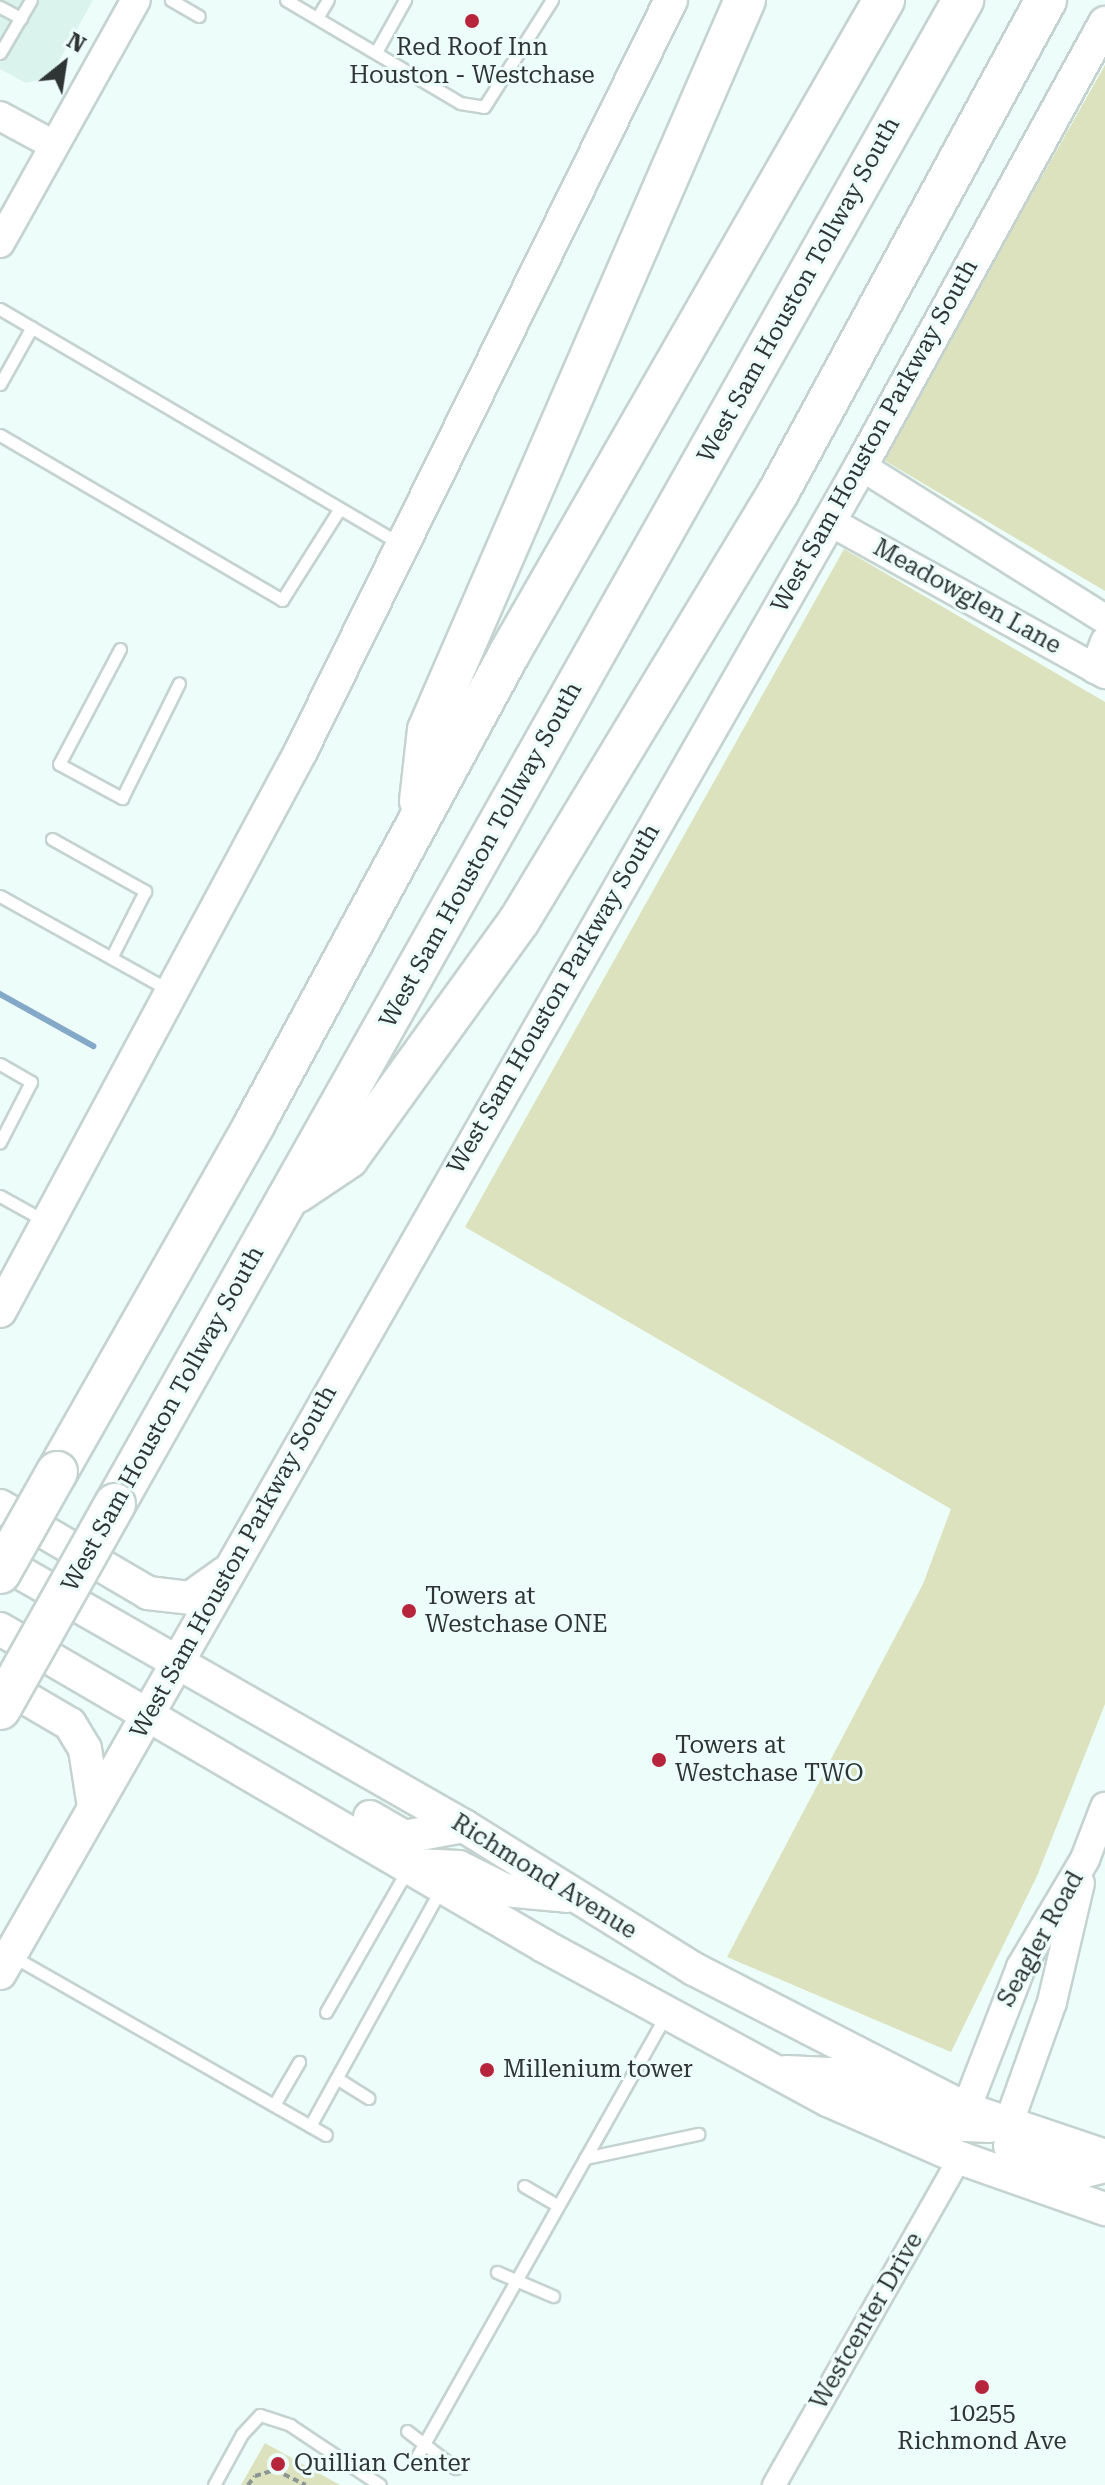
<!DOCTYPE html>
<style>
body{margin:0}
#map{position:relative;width:1105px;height:2485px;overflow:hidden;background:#edfdf9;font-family:"Roboto Serif",serif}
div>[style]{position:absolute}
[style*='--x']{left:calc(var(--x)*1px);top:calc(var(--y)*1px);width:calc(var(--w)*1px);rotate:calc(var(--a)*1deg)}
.built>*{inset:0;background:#daf3ed}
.green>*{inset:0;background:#dbe2bd}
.stream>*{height:6px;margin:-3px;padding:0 3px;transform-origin:3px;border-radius:3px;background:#84a8c7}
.path>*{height:4px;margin-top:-2px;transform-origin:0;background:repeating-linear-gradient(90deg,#8c9795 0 6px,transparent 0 10px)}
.roads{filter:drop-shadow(2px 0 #c4d3d0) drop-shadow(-2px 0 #c4d3d0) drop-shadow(0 2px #c4d3d0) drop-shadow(0 -2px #c4d3d0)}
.service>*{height:11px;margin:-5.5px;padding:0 5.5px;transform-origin:5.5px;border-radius:5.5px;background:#fff}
.minor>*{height:22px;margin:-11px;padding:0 11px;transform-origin:11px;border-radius:11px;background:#fff}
.tertiary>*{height:28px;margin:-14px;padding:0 14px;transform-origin:14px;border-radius:14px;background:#fff}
.secondary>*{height:32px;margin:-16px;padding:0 16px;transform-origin:16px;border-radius:16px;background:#fff}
.motorway>*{height:40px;margin:-20px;padding:0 20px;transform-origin:20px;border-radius:20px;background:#fff}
.bridges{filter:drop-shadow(2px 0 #c4d3d0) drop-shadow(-2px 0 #c4d3d0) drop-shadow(0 2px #c4d3d0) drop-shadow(0 -2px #c4d3d0)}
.motorway-bridge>*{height:40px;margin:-20px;padding:0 20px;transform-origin:20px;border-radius:20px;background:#fff}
.dots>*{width:22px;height:22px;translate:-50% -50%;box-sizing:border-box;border:4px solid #edfdf9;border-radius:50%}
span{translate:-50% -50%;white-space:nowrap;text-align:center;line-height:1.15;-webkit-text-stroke:6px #edfdf9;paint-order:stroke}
.poi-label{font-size:24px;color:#2f3534}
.left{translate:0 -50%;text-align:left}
.street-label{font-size:24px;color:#2f3534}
.north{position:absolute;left:24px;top:24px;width:80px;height:80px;-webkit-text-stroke:6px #edfdf9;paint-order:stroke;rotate:30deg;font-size:22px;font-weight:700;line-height:32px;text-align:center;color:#2f3534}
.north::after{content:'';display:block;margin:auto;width:28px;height:36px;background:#2f3534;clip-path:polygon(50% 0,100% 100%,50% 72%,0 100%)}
</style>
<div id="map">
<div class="built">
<div style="clip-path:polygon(0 0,93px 0,50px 77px,26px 83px,0 69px)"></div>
</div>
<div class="green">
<div style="clip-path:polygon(1105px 65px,1105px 591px,882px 459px)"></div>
<div style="clip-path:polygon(844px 549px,1105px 702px,1105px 1704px,1037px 1876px,951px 2052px,727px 1957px,923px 1584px,951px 1509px,465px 1227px)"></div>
<div style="clip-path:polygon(265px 2443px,340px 2485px,241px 2485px)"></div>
</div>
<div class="stream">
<div style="--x:0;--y:994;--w:107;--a:29.2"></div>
</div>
<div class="path">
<div style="--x:248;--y:2485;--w:11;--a:-52"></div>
<div style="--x:255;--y:2476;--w:21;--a:-17"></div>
<div style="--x:275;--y:2470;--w:34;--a:26"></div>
</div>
<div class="roads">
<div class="service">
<div style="--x:171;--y:0;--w:32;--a:30"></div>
<div style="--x:286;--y:0;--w:202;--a:30.6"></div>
<div style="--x:460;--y:103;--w:24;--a:9"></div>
<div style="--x:484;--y:107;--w:127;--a:-57.6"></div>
<div style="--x:0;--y:7;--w:24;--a:28"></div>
<div style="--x:317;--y:18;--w:21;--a:-59"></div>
<div style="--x:376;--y:52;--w:60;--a:-60.9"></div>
<div style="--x:0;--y:53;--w:61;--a:-59.7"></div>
<div style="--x:0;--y:309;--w:463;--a:30.4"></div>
<div style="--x:0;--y:384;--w:65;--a:-60.7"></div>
<div style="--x:0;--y:435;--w:327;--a:30.3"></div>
<div style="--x:282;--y:600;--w:107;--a:-57.7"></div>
<div style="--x:120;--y:649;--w:130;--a:117.9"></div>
<div style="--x:59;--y:764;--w:72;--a:28.4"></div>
<div style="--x:122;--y:798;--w:128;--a:-63.6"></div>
<div style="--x:52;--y:839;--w:107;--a:29.2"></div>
<div style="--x:145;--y:891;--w:75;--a:116.9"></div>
<div style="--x:0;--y:896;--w:193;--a:29.1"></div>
<div style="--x:0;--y:1064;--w:36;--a:30"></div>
<div style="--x:31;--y:1082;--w:68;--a:117.3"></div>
<div style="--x:0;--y:1196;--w:51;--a:29.1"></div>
<div style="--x:14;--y:1957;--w:359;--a:29.7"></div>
<div style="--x:326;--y:2012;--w:165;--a:-60.2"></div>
<div style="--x:338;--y:2079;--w:36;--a:32"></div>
<div style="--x:274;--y:2105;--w:50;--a:-59.8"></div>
<div style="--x:310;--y:2126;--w:271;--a:-61.1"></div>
<div style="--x:585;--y:2158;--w:116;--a:-12"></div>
<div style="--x:524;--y:2186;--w:39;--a:30"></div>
<div style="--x:497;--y:2272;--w:61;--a:23.2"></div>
<div style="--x:407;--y:2431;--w:61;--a:37.6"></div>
<div style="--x:415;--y:2460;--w:511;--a:-60.58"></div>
<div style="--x:214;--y:2485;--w:58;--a:-61.2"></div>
<div style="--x:242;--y:2434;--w:26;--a:-47"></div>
<div style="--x:260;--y:2415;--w:32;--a:18"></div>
<div style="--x:290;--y:2425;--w:108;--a:33.7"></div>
</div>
<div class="minor">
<div style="--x:774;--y:2485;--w:376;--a:-60.4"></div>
</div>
<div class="tertiary">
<div style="--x:0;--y:116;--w:59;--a:28.3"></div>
<div style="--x:0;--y:243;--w:278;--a:-60.8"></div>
<div style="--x:861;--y:466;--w:288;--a:32.1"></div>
<div style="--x:829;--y:521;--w:316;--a:29"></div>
<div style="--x:1095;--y:669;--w:29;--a:-70"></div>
<div style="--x:966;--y:2109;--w:152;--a:-68.8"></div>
<div style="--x:1021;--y:1967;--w:126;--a:-59.3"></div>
<div style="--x:1085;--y:1859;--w:56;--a:-69"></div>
<div style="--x:1008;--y:2125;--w:131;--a:-70.3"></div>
<div style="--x:1052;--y:2002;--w:122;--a:-76.8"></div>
</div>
<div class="secondary">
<div style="--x:0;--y:1311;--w:636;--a:-61.74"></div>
<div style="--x:301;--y:751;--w:837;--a:-63.77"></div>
<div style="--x:0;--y:1506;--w:172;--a:30.4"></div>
<div style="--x:148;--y:1593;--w:42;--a:6.8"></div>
<div style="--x:190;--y:1598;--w:43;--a:-35.5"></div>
<div style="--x:0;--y:1561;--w:534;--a:29.73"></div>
<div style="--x:464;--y:1826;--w:271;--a:31.9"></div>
<div style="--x:694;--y:1969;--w:306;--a:27.2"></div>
<div style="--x:966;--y:2109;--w:147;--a:18.7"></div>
<div style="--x:0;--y:1629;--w:630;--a:30.23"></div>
<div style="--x:544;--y:1946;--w:323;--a:28.5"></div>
<div style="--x:828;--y:2100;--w:144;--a:23.7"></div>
<div style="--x:960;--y:2158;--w:154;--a:19.4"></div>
<div style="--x:0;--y:1683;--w:81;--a:30.4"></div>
<div style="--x:70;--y:1724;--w:29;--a:59"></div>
<div style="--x:85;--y:1749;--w:59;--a:81.2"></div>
<div style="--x:370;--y:1817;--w:39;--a:30"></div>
<div style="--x:404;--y:1837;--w:61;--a:-10.4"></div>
<div style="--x:415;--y:1865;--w:44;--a:2.6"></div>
<div style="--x:459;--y:1867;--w:51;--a:26.6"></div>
<div style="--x:505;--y:1890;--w:62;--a:5.5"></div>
<div style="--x:0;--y:1973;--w:1736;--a:-60.26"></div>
<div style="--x:861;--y:466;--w:506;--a:-61.15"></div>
<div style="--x:786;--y:2072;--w:43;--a:2.7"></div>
<div style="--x:829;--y:2074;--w:126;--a:23.3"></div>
<div style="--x:945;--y:2124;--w:44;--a:2.6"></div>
<div style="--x:1010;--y:2146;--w:72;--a:21.9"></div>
<div style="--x:1077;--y:2173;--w:29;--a:-14"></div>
</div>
<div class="motorway">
<div style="--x:420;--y:801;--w:71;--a:-83.6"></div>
<div style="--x:428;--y:730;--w:796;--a:-66.53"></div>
<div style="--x:296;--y:1193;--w:63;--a:-33.9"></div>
<div style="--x:348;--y:1158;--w:292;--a:-54.2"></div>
<div style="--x:519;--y:921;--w:500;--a:-58.82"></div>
<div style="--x:778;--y:493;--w:561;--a:-61.47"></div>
<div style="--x:57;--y:1472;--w:401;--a:-60.4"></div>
<div style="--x:255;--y:1123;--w:533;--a:-61.56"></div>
<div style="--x:509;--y:654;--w:754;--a:-60.17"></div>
<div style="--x:115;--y:1504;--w:1727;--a:-60.58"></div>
</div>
</div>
<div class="bridges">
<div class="motorway-bridge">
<div style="--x:0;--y:1573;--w:116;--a:-60.6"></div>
<div style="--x:0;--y:1709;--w:235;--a:-60.7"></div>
</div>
</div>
<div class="dots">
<div style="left:472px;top:21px;background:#b7253c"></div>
<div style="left:409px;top:1611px;background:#b7253c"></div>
<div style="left:659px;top:1760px;background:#b7253c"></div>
<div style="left:487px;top:2070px;background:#b7253c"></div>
<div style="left:982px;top:2387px;background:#b7253c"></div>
<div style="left:278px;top:2464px;background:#b7253c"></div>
</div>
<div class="poi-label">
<span style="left:472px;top:62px">Red Roof Inn<br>Houston - Westchase</span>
<span class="left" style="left:425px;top:1611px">Towers at<br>Westchase ONE</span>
<span class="left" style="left:675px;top:1760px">Towers at<br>Westchase TWO</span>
<span class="left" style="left:503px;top:2070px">Millenium tower</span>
<span style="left:982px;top:2428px">10255<br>Richmond Ave</span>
<span class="left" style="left:294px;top:2464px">Quillian Center</span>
</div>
<div class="street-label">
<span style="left:799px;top:290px;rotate:-61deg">West Sam Houston Tollway South</span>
<span style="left:875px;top:436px;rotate:-61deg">West Sam Houston Parkway South</span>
<span style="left:967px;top:597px;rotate:29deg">Meadowglen Lane</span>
<span style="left:481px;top:855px;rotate:-61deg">West Sam Houston Tollway South</span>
<span style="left:554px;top:999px;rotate:-60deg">West Sam Houston Parkway South</span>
<span style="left:163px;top:1419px;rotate:-61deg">West Sam Houston Tollway South</span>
<span style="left:234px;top:1562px;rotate:-61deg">West Sam Houston Parkway South</span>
<span style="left:544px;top:1877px;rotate:32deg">Richmond Avenue</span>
<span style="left:1041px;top:1939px;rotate:-61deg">Seagler Road</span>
<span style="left:867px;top:2321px;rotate:-60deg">Westcenter Drive</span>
</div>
<div class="north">N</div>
</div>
